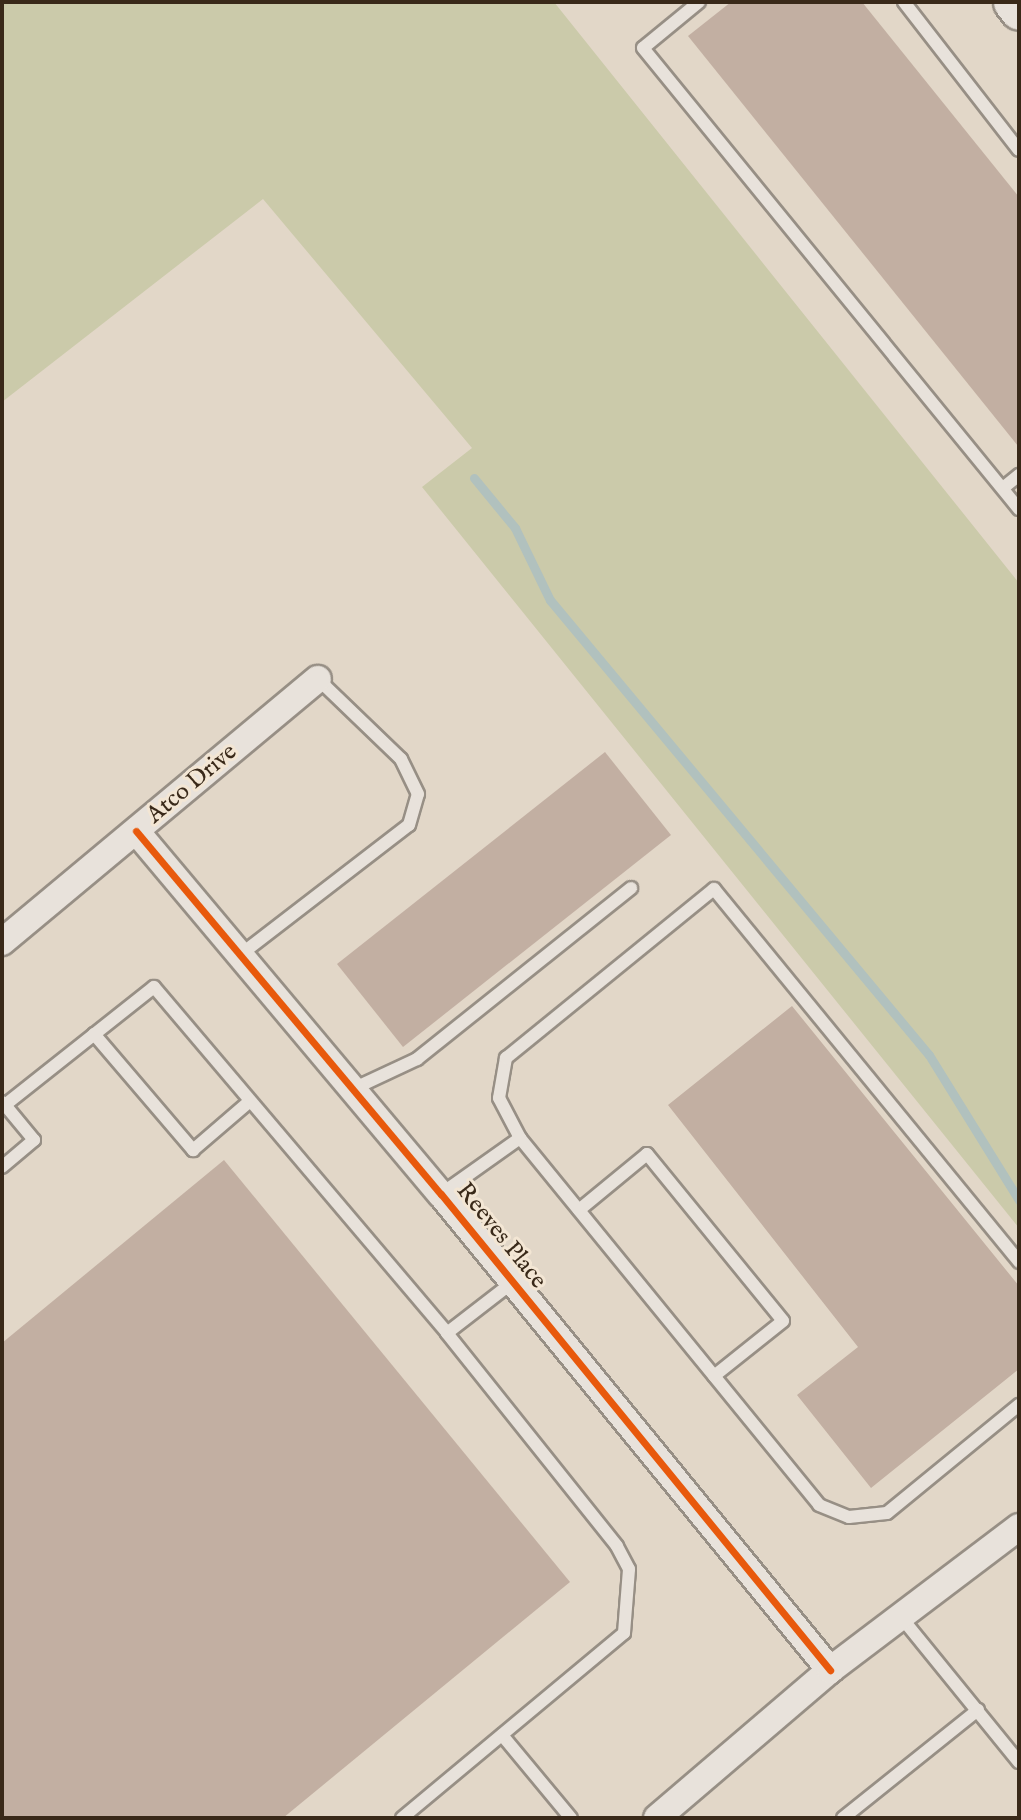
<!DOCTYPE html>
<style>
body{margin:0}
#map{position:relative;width:1021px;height:1820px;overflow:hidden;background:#e2d7c8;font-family:"IM FELL English",serif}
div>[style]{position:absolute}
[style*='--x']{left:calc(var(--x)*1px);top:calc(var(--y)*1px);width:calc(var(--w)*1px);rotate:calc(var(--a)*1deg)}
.green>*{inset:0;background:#cbcaaa}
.stream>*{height:9px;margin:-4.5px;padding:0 4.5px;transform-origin:4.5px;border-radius:4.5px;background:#b1c1be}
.building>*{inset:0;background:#c2afa2}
.roads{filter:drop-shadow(2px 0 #978f85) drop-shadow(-2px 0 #978f85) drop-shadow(0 2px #978f85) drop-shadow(0 -2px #978f85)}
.lane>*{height:12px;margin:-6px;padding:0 6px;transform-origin:6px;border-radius:6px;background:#e8e2db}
.street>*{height:26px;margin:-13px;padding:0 13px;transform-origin:13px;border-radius:13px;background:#e8e2db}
.secondary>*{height:37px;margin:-18.5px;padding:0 18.5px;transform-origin:18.5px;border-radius:18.5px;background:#e8e2db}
.cycleway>*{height:7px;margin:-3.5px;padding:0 3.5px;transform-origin:3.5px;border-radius:3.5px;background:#e8590c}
span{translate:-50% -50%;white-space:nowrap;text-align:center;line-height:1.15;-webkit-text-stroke:6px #f3e6d4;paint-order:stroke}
.street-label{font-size:24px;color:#392919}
.frame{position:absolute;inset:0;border:4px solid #392919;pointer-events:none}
</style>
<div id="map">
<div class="green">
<div style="clip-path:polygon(2px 2px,554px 2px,1019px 583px,1019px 1228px,422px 487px,472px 448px,263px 199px,2px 402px)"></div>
</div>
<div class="stream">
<div style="--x:474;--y:478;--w:65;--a:50.6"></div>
<div style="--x:515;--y:528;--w:80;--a:64.1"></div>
<div style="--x:550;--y:600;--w:592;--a:50.21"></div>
<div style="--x:929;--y:1055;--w:171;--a:58.2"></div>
</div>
<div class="building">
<div style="clip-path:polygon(731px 2px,862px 2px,1019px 197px,1018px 446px,688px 36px)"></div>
<div style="clip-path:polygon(605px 752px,671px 835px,403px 1047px,337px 964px)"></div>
<div style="clip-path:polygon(792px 1006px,1019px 1286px,1019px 1369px,871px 1488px,797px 1395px,858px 1347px,668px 1105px)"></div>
<div style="clip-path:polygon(224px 1160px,570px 1582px,283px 1818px,2px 1818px,2px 1343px)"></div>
</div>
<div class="roads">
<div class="lane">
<div style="--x:699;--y:2;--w:72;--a:140.6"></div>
<div style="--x:643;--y:48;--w:595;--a:50.8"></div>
<div style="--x:904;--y:2;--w:187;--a:52.2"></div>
<div style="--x:1003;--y:488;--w:21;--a:-39"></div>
<div style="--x:240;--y:955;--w:213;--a:-37.6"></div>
<div style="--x:409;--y:825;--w:32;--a:-74"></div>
<div style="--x:418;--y:794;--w:39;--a:-116"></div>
<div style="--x:401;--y:759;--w:115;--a:-136.1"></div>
<div style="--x:94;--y:1034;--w:153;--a:49.5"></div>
<div style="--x:193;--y:1150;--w:75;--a:-40.7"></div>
<div style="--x:353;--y:1089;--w:71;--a:-25.1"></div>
<div style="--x:417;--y:1059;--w:274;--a:-38.6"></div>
<div style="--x:2;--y:1102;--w:4;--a:45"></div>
<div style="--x:5;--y:1105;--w:190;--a:-38.4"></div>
<div style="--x:154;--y:987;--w:453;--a:49.7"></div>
<div style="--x:520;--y:1138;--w:473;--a:50.8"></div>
<div style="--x:819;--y:1505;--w:32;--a:22"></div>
<div style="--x:849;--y:1517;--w:38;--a:-6"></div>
<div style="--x:887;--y:1513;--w:171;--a:-39.3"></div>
<div style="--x:2;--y:1167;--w:42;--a:-40.2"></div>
<div style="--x:34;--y:1140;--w:45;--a:-129.6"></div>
<div style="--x:441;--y:1194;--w:97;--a:-35.3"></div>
<div style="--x:520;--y:1138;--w:45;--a:-117.7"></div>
<div style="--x:499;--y:1098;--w:41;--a:-80.1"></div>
<div style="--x:506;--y:1058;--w:268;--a:-39.1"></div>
<div style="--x:714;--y:889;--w:482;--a:50.7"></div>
<div style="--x:579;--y:1210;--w:88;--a:-39.5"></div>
<div style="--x:647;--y:1154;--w:215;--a:50.8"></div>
<div style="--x:783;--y:1321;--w:88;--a:141.4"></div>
<div style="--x:901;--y:1617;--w:187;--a:50.9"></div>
<div style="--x:502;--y:1735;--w:108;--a:50.3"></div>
<div style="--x:402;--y:1818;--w:289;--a:-39.8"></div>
<div style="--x:624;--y:1633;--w:64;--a:-85.5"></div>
<div style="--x:629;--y:1569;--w:26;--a:-118"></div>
<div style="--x:617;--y:1546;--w:273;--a:-128.6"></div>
<div style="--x:447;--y:1333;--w:83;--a:-37.7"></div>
<div style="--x:843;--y:1818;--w:173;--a:-38.7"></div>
</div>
<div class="street">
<div style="--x:136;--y:831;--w:474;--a:50"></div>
<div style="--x:441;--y:1194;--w:615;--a:50.74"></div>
<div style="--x:2;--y:942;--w:411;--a:-39.8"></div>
<div style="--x:657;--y:1818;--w:228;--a:-40.5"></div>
<div style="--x:830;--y:1670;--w:237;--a:-37.1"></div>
</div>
<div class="secondary">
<div style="--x:1012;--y:2;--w:11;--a:52"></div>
</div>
</div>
<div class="cycleway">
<div style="--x:136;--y:831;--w:474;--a:50"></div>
<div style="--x:441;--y:1194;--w:615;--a:50.74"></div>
</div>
<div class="street-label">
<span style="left:192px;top:784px;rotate:-40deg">Atco Drive</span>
<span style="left:501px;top:1236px;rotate:51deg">Reeves Place</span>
</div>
<div class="frame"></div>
</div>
